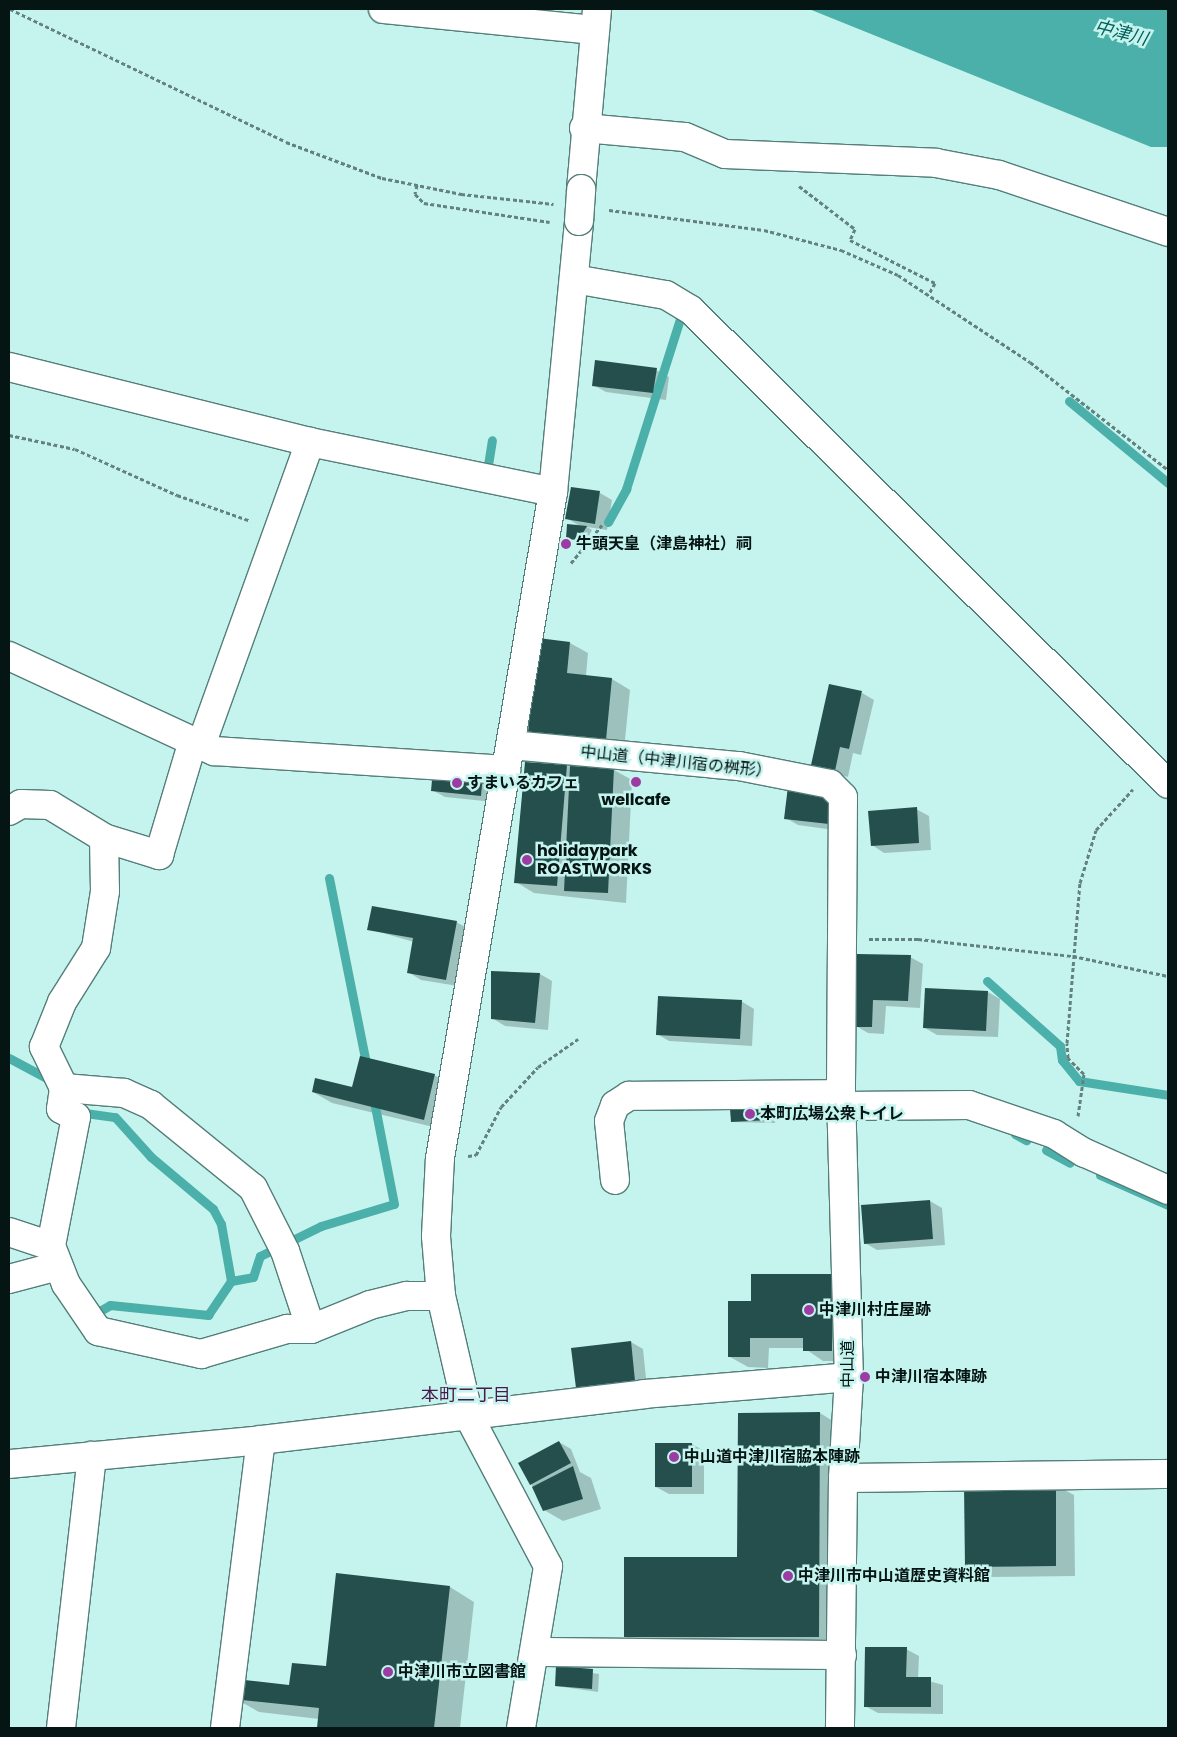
<!DOCTYPE html>
<meta charset="utf-8">
<style>
body{margin:0}
#map{position:relative;width:1177px;height:1737px;overflow:hidden;background:#c5f3ee;font-family:Poppins,"Noto Sans JP",sans-serif}
div>[style]{position:absolute}
[style*='--x']{left:calc(var(--x)*1px);top:calc(var(--y)*1px);width:calc(var(--w)*1px);rotate:calc(var(--a)*1deg)}
.water>*{inset:0;background:#4bb0a9}
.shadow>*{inset:0;background:#0003}
.stream>*{height:9px;margin:-4.5px;padding:0 4.5px;transform-origin:4.5px;border-radius:4.5px;background:#4bb0a9}
.building>*{inset:0;background:#254f4c}
.path>*{height:3px;margin-top:-1.5px;transform-origin:0;background:repeating-linear-gradient(90deg,#63827f 0 4px,transparent 0 6.5px)}
.roads{filter:drop-shadow(1px 0 #547e7a) drop-shadow(-1px 0 #547e7a) drop-shadow(0 1px #547e7a) drop-shadow(0 -1px #547e7a)}
.minor>*{height:28px;margin:-14px;padding:0 14px;transform-origin:14px;border-radius:14px;background:#fff}
.bridges{filter:drop-shadow(1px 0 #547e7a) drop-shadow(-1px 0 #547e7a) drop-shadow(0 1px #547e7a) drop-shadow(0 -1px #547e7a)}
.minor-bridge>*{height:28px;margin:-14px;padding:0 14px;transform-origin:14px;border-radius:14px;background:#fff}
.dots>*{width:14px;height:14px;translate:-50% -50%;box-sizing:border-box;border:2px solid #c5f3ee;border-radius:50%}
span{translate:-50% -50%;white-space:nowrap;text-align:center;line-height:1.15;-webkit-text-stroke:5px #c5f3ee;paint-order:stroke}
.poi-label{font-size:16px;color:#041514;font-weight:700}
.left{translate:0 -50%;text-align:left}
.street-label{font-size:16px;color:#041514}
.water-label{font-size:18px;color:#025e5a;font-style:italic}
.neighbourhood-label{font-size:18px;color:#481a4c}
.frame{position:absolute;inset:0;border:10px solid #041514;pointer-events:none}
</style>
<div id="map">
<div class="water">
<div style="clip-path:polygon(809px 9px,1168px 9px,1168px 147px,1151px 147px)"></div>
</div>
<div class="shadow">
<div style="clip-path:polygon(656px 370px,669px 377px,666px 400px,606px 392px,593px 385px)"></div>
<div style="clip-path:polygon(600px 493px,612px 500px,607px 530px,587px 527px,592px 530px,585px 543px,567px 538px,580px 526px,566px 518px)"></div>
<div style="clip-path:polygon(570px 643px,588px 653px,586px 676px,612px 679px,630px 690px,624px 750px,548px 742px,530px 732px)"></div>
<div style="clip-path:polygon(862px 693px,874px 700px,861px 755px,853px 753px,848px 777px,825px 771px,812px 764px)"></div>
<div style="clip-path:polygon(566px 766px,614px 770px,632px 780px,626px 903px,534px 893px,516px 882px)"></div>
<div style="clip-path:polygon(434px 771px,495px 783px,494px 802px,445px 797px,432px 790px)"></div>
<div style="clip-path:polygon(790px 788px,841px 831px,798px 825px,786px 818px)"></div>
<div style="clip-path:polygon(916px 809px,929px 816px,931px 850px,884px 853px,872px 845px)"></div>
<div style="clip-path:polygon(456px 922px,469px 929px,458px 986px,421px 980px,408px 972px,414px 942px,369px 929px)"></div>
<div style="clip-path:polygon(858px 955px,910px 957px,923px 964px,920px 1008px,886px 1006px,884px 1034px,868px 1033px,856px 1026px)"></div>
<div style="clip-path:polygon(493px 972px,540px 974px,552px 981px,548px 1030px,505px 1026px,492px 1018px)"></div>
<div style="clip-path:polygon(988px 992px,1000px 999px,998px 1037px,937px 1035px,925px 1028px)"></div>
<div style="clip-path:polygon(741px 1001px,754px 1009px,752px 1046px,669px 1041px,657px 1034px)"></div>
<div style="clip-path:polygon(434px 1075px,453px 1086px,442px 1129px,332px 1103px,313px 1092px)"></div>
<div style="clip-path:polygon(769px 1107px,775px 1111px,775px 1123px,732px 1122px)"></div>
<div style="clip-path:polygon(795px 1109px,800px 1112px,801px 1121px,786px 1118px)"></div>
<div style="clip-path:polygon(930px 1201px,942px 1208px,945px 1245px,877px 1250px,865px 1243px)"></div>
<div style="clip-path:polygon(832px 1275px,850px 1286px,850px 1361px,823px 1361px,804px 1348px,769px 1348px,768px 1368px,748px 1367px,730px 1357px,753px 1302px)"></div>
<div style="clip-path:polygon(631px 1342px,643px 1349px,647px 1388px,589px 1394px,577px 1387px)"></div>
<div style="clip-path:polygon(820px 1413px,844px 1428px,843px 1650px,650px 1651px,626px 1637px,738px 1558px)"></div>
<div style="clip-path:polygon(559px 1442px,571px 1449px,580px 1472px,591px 1478px,601px 1509px,563px 1521px,544px 1510px,531px 1484px)"></div>
<div style="clip-path:polygon(692px 1444px,704px 1451px,704px 1494px,669px 1494px,656px 1487px)"></div>
<div style="clip-path:polygon(1055px 1485px,1074px 1495px,1075px 1576px,985px 1577px,966px 1567px)"></div>
<div style="clip-path:polygon(337px 1575px,450px 1587px,474px 1602px,460px 1728px,318px 1728px,319px 1719px,259px 1712px,234px 1698px,291px 1686px,327px 1668px)"></div>
<div style="clip-path:polygon(906px 1649px,919px 1656px,918px 1678px,943px 1685px,943px 1714px,878px 1713px,865px 1706px)"></div>
<div style="clip-path:polygon(558px 1668px,599px 1674px,598px 1692px,556px 1686px)"></div>
</div>
<div class="stream">
<div style="--x:1069;--y:401;--w:129;--a:39.6"></div>
<div style="--x:488;--y:465;--w:25;--a:-81"></div>
<div style="--x:608;--y:522;--w:38;--a:-61"></div>
<div style="--x:626;--y:489;--w:182;--a:-72.4"></div>
<div style="--x:329;--y:878;--w:195;--a:78.7"></div>
<div style="--x:987;--y:981;--w:98;--a:41.7"></div>
<div style="--x:1060;--y:1046;--w:14;--a:82"></div>
<div style="--x:1062;--y:1060;--w:27;--a:51"></div>
<div style="--x:1079;--y:1081;--w:90;--a:8.9"></div>
<div style="--x:9;--y:1058;--w:51;--a:28.1"></div>
<div style="--x:78;--y:1112;--w:37;--a:8"></div>
<div style="--x:115;--y:1117;--w:54;--a:48"></div>
<div style="--x:151;--y:1157;--w:81;--a:40"></div>
<div style="--x:213;--y:1209;--w:17;--a:62"></div>
<div style="--x:221;--y:1224;--w:58;--a:80"></div>
<div style="--x:231;--y:1281;--w:22;--a:-10"></div>
<div style="--x:253;--y:1277;--w:22;--a:-72"></div>
<div style="--x:260;--y:1256;--w:68;--a:-26.2"></div>
<div style="--x:321;--y:1226;--w:76;--a:-16.8"></div>
<div style="--x:394;--y:1204;--w:110;--a:-101"></div>
<div style="--x:1015;--y:1134;--w:13;--a:29"></div>
<div style="--x:1046;--y:1150;--w:27;--a:28"></div>
<div style="--x:1100;--y:1175;--w:74;--a:23.8"></div>
<div style="--x:98;--y:1312;--w:14;--a:-30"></div>
<div style="--x:110;--y:1305;--w:99;--a:5.8"></div>
<div style="--x:208;--y:1315;--w:41;--a:-55.9"></div>
</div>
<div class="building">
<div style="clip-path:polygon(595px 360px,657px 368px,653px 393px,592px 386px)"></div>
<div style="clip-path:polygon(571px 487px,600px 491px,595px 524px,565px 519px)"></div>
<div style="clip-path:polygon(567px 524px,587px 526px,579px 540px,566px 539px)"></div>
<div style="clip-path:polygon(538px 638px,570px 642px,567px 673px,612px 678px,606px 740px,528px 732px)"></div>
<div style="clip-path:polygon(829px 684px,862px 691px,849px 749px,840px 747px,835px 771px,811px 765px)"></div>
<div style="clip-path:polygon(525px 762px,567px 765px,557px 886px,514px 883px)"></div>
<div style="clip-path:polygon(570px 766px,614px 768px,608px 893px,564px 891px)"></div>
<div style="clip-path:polygon(433px 769px,483px 774px,481px 796px,431px 791px)"></div>
<div style="clip-path:polygon(788px 786px,832px 799px,829px 824px,784px 819px)"></div>
<div style="clip-path:polygon(917px 807px,919px 843px,871px 846px,868px 811px)"></div>
<div style="clip-path:polygon(372px 906px,457px 921px,446px 980px,407px 973px,413px 938px,367px 930px)"></div>
<div style="clip-path:polygon(857px 954px,911px 955px,908px 1001px,873px 1000px,872px 1027px,854px 1027px)"></div>
<div style="clip-path:polygon(491px 971px,540px 973px,535px 1023px,491px 1019px)"></div>
<div style="clip-path:polygon(925px 988px,988px 991px,986px 1031px,923px 1028px)"></div>
<div style="clip-path:polygon(658px 996px,742px 1000px,740px 1039px,656px 1035px)"></div>
<div style="clip-path:polygon(360px 1056px,435px 1074px,424px 1120px,312px 1092px,315px 1078px,352px 1087px)"></div>
<div style="clip-path:polygon(769px 1106px,770px 1120px,731px 1122px,730px 1109px)"></div>
<div style="clip-path:polygon(784px 1108px,795px 1108px,795px 1118px,784px 1119px)"></div>
<div style="clip-path:polygon(930px 1200px,933px 1239px,864px 1244px,861px 1205px)"></div>
<div style="clip-path:polygon(751px 1274px,832px 1274px,832px 1351px,803px 1351px,803px 1338px,750px 1338px,750px 1357px,728px 1357px,728px 1301px,751px 1301px)"></div>
<div style="clip-path:polygon(631px 1341px,635px 1381px,576px 1388px,571px 1348px)"></div>
<div style="clip-path:polygon(820px 1412px,819px 1637px,624px 1637px,624px 1557px,737px 1557px,738px 1413px)"></div>
<div style="clip-path:polygon(559px 1441px,571px 1463px,530px 1485px,518px 1463px)"></div>
<div style="clip-path:polygon(655px 1443px,692px 1443px,692px 1487px,655px 1487px)"></div>
<div style="clip-path:polygon(573px 1466px,583px 1499px,543px 1511px,532px 1487px)"></div>
<div style="clip-path:polygon(1056px 1483px,1056px 1566px,965px 1567px,964px 1485px)"></div>
<div style="clip-path:polygon(336px 1573px,450px 1586px,434px 1728px,317px 1728px,319px 1708px,233px 1699px,235px 1679px,289px 1685px,292px 1663px,326px 1666px)"></div>
<div style="clip-path:polygon(865px 1647px,907px 1647px,906px 1677px,931px 1677px,931px 1707px,864px 1707px)"></div>
<div style="clip-path:polygon(556px 1666px,593px 1669px,592px 1689px,555px 1686px)"></div>
</div>
<div class="path">
<div style="--x:10;--y:9;--w:306;--a:25.7"></div>
<div style="--x:286;--y:142;--w:103;--a:20.6"></div>
<div style="--x:382;--y:178;--w:81;--a:11.4"></div>
<div style="--x:461;--y:194;--w:93;--a:6.2"></div>
<div style="--x:417;--y:185;--w:9;--a:103"></div>
<div style="--x:415;--y:194;--w:13;--a:45"></div>
<div style="--x:424;--y:203;--w:127;--a:8.6"></div>
<div style="--x:799;--y:186;--w:71;--a:37.5"></div>
<div style="--x:855;--y:229;--w:12;--a:114"></div>
<div style="--x:850;--y:240;--w:95;--a:26.8"></div>
<div style="--x:935;--y:283;--w:13;--a:119"></div>
<div style="--x:609;--y:210;--w:156;--a:7.4"></div>
<div style="--x:764;--y:230;--w:80;--a:14.6"></div>
<div style="--x:841;--y:250;--w:62;--a:23.7"></div>
<div style="--x:898;--y:275;--w:158;--a:33.4"></div>
<div style="--x:1030;--y:362;--w:175;--a:38"></div>
<div style="--x:9;--y:435;--w:67;--a:12"></div>
<div style="--x:75;--y:449;--w:112;--a:24.3"></div>
<div style="--x:177;--y:495;--w:78;--a:19.4"></div>
<div style="--x:571;--y:563;--w:49;--a:-50.8"></div>
<div style="--x:869;--y:939;--w:49;--a:0"></div>
<div style="--x:918;--y:939;--w:156;--a:6.3"></div>
<div style="--x:1073;--y:956;--w:97;--a:11.9"></div>
<div style="--x:1078;--y:1116;--w:42;--a:-81.9"></div>
<div style="--x:1084;--y:1074;--w:23;--a:-135"></div>
<div style="--x:1068;--y:1058;--w:15;--a:-94"></div>
<div style="--x:1067;--y:1043;--w:161;--a:-85.4"></div>
<div style="--x:1080;--y:883;--w:55;--a:-73.2"></div>
<div style="--x:1096;--y:830;--w:55;--a:-47.9"></div>
<div style="--x:468;--y:1156;--w:8;--a:-7"></div>
<div style="--x:476;--y:1155;--w:54;--a:-62.5"></div>
<div style="--x:501;--y:1107;--w:54;--a:-47.2"></div>
<div style="--x:538;--y:1067;--w:49;--a:-35"></div>
</div>
<div class="roads">
<div class="minor">
<div style="--x:383;--y:9;--w:213;--a:5.7"></div>
<div style="--x:584;--y:128;--w:101;--a:5.1"></div>
<div style="--x:685;--y:137;--w:43;--a:23"></div>
<div style="--x:725;--y:154;--w:211;--a:2.4"></div>
<div style="--x:936;--y:163;--w:64;--a:10.8"></div>
<div style="--x:999;--y:175;--w:178;--a:18.6"></div>
<div style="--x:581;--y:189;--w:181;--a:-84.9"></div>
<div style="--x:574;--y:279;--w:93;--a:9.9"></div>
<div style="--x:666;--y:295;--w:29;--a:31"></div>
<div style="--x:691;--y:310;--w:672;--a:44.82"></div>
<div style="--x:9;--y:367;--w:310;--a:14"></div>
<div style="--x:310;--y:442;--w:248;--a:11.6"></div>
<div style="--x:9;--y:656;--w:226;--a:24.9"></div>
<div style="--x:214;--y:751;--w:293;--a:3.7"></div>
<div style="--x:201;--y:745;--w:322;--a:-70.2"></div>
<div style="--x:511;--y:745;--w:229;--a:5.3"></div>
<div style="--x:739;--y:766;--w:93;--a:11.2"></div>
<div style="--x:830;--y:784;--w:18;--a:45"></div>
<div style="--x:843;--y:797;--w:297;--a:90.4"></div>
<div style="--x:841;--y:1094;--w:283;--a:88.4"></div>
<div style="--x:849;--y:1377;--w:101;--a:93.4"></div>
<div style="--x:843;--y:1478;--w:250;--a:90.7"></div>
<div style="--x:9;--y:811;--w:14;--a:-30"></div>
<div style="--x:21;--y:804;--w:29;--a:2"></div>
<div style="--x:50;--y:805;--w:63;--a:31.4"></div>
<div style="--x:104;--y:838;--w:58;--a:17.2"></div>
<div style="--x:159;--y:855;--w:119;--a:-73.4"></div>
<div style="--x:64;--y:1088;--w:46;--a:-116"></div>
<div style="--x:44;--y:1047;--w:48;--a:-68.2"></div>
<div style="--x:62;--y:1002;--w:64;--a:-57.8"></div>
<div style="--x:96;--y:948;--w:58;--a:-81"></div>
<div style="--x:105;--y:891;--w:53;--a:-91.1"></div>
<div style="--x:842;--y:1106;--w:127;--a:-0.5"></div>
<div style="--x:969;--y:1105;--w:90;--a:18.8"></div>
<div style="--x:1054;--y:1134;--w:36;--a:32"></div>
<div style="--x:1085;--y:1153;--w:91;--a:24"></div>
<div style="--x:615;--y:1180;--w:59;--a:-95.8"></div>
<div style="--x:609;--y:1121;--w:17;--a:-69"></div>
<div style="--x:615;--y:1105;--w:17;--a:-33"></div>
<div style="--x:629;--y:1096;--w:212;--a:-0.5"></div>
<div style="--x:9;--y:1232;--w:44;--a:18.4"></div>
<div style="--x:9;--y:1279;--w:51;--a:-14.9"></div>
<div style="--x:311;--y:1329;--w:82;--a:-108.4"></div>
<div style="--x:285;--y:1251;--w:71;--a:-116.9"></div>
<div style="--x:253;--y:1188;--w:132;--a:-140.9"></div>
<div style="--x:151;--y:1105;--w:30;--a:-156"></div>
<div style="--x:124;--y:1093;--w:60;--a:-175.2"></div>
<div style="--x:64;--y:1088;--w:21;--a:98"></div>
<div style="--x:61;--y:1109;--w:17;--a:28"></div>
<div style="--x:76;--y:1117;--w:131;--a:101"></div>
<div style="--x:51;--y:1246;--w:41;--a:68.5"></div>
<div style="--x:66;--y:1284;--w:57;--a:55.8"></div>
<div style="--x:98;--y:1331;--w:106;--a:12.6"></div>
<div style="--x:201;--y:1354;--w:90;--a:-16.2"></div>
<div style="--x:287;--y:1329;--w:24;--a:0"></div>
<div style="--x:311;--y:1329;--w:64;--a:-22.1"></div>
<div style="--x:370;--y:1305;--w:38;--a:-14"></div>
<div style="--x:407;--y:1296;--w:34;--a:0"></div>
<div style="--x:9;--y:1464;--w:253;--a:-5.4"></div>
<div style="--x:261;--y:1440;--w:386;--a:-6.8"></div>
<div style="--x:644;--y:1394;--w:206;--a:-4.7"></div>
<div style="--x:843;--y:1478;--w:325;--a:-0.7"></div>
<div style="--x:535;--y:1652;--w:307;--a:0.6"></div>
<div style="--x:61;--y:1728;--w:274;--a:-83.5"></div>
<div style="--x:225;--y:1728;--w:290;--a:-82.9"></div>
<div style="--x:521;--y:1728;--w:164;--a:-80.5"></div>
<div style="--x:548;--y:1566;--w:169;--a:-117.9"></div>
<div style="--x:469;--y:1417;--w:124;--a:-103"></div>
<div style="--x:441;--y:1296;--w:60;--a:-94.8"></div>
<div style="--x:436;--y:1236;--w:78;--a:-87.1"></div>
<div style="--x:440;--y:1158;--w:676;--a:-80.37"></div>
<div style="--x:553;--y:492;--w:272;--a:-84.5"></div>
</div>
</div>
<div class="bridges">
<div class="minor-bridge">
<div style="--x:579;--y:221;--w:32;--a:-86"></div>
</div>
</div>
<div class="dots">
<div style="left:566px;top:544px;background:#9c3ca3"></div>
<div style="left:636px;top:782px;background:#9c3ca3"></div>
<div style="left:457px;top:783px;background:#9c3ca3"></div>
<div style="left:527px;top:860px;background:#9c3ca3"></div>
<div style="left:750px;top:1114px;background:#9c3ca3"></div>
<div style="left:809px;top:1310px;background:#9c3ca3"></div>
<div style="left:865px;top:1377px;background:#9c3ca3"></div>
<div style="left:674px;top:1457px;background:#9c3ca3"></div>
<div style="left:788px;top:1576px;background:#9c3ca3"></div>
<div style="left:388px;top:1672px;background:#9c3ca3"></div>
</div>
<div class="poi-label">
<span class="left" style="left:576px;top:544px">牛頭天皇（津島神社）祠</span>
<span class="left" style="left:467px;top:783px">すまいるカフェ</span>
<span style="left:636px;top:800px">wellcafe</span>
<span class="left" style="left:537px;top:860px">holidaypark<br>ROASTWORKS</span>
<span class="left" style="left:760px;top:1114px">本町広場公衆トイレ</span>
<span class="left" style="left:819px;top:1310px">中津川村庄屋跡</span>
<span class="left" style="left:875px;top:1377px">中津川宿本陣跡</span>
<span class="left" style="left:684px;top:1457px">中山道中津川宿脇本陣跡</span>
<span class="left" style="left:798px;top:1576px">中津川市中山道歴史資料館</span>
<span class="left" style="left:398px;top:1672px">中津川市立図書館</span>
</div>
<div class="street-label">
<span style="left:676px;top:762px;rotate:6deg">中山道（中津川宿の桝形）</span>
<span style="left:848px;top:1364px;rotate:-90deg">中山道</span>
</div>
<div class="water-label">
<span style="left:1121px;top:33px;rotate:14deg">中津川</span>
</div>
<div class="neighbourhood-label">
<span style="left:466px;top:1395px">本町二丁目</span>
</div>
<div class="frame"></div>
</div>
